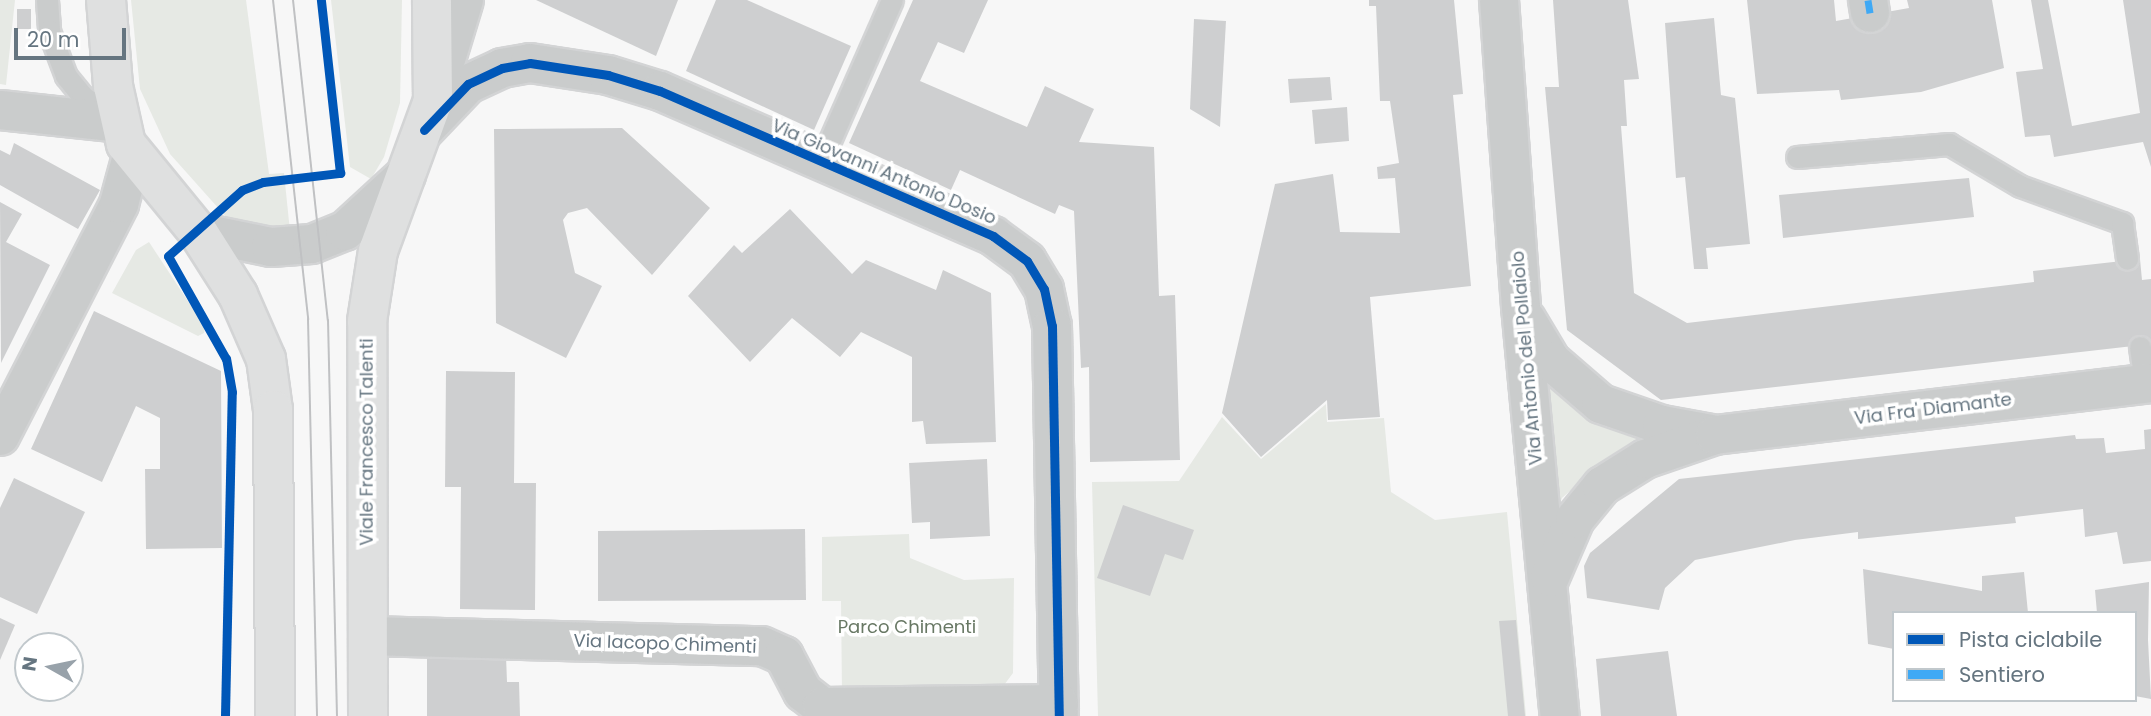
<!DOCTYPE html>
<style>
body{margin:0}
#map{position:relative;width:2151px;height:716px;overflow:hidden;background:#f7f7f7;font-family:Poppins,sans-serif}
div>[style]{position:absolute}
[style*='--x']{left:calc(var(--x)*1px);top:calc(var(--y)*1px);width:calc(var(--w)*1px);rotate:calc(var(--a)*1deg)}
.green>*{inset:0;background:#e6e9e4}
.building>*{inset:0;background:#cecfd0}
.roads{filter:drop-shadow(2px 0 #d3d4d5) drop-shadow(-2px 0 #d3d4d5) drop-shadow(0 2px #d3d4d5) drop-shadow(0 -2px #d3d4d5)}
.service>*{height:21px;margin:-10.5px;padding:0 10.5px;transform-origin:10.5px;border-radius:10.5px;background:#cacccc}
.minor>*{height:38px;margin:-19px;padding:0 19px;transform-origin:19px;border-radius:19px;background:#cacccc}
.tertiary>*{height:38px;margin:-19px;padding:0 19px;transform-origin:19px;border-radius:19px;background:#cacccc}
.primary>*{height:38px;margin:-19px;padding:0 19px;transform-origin:19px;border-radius:19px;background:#dfe0e0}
.tram>*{height:2px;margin:-1px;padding:0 1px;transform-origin:1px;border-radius:1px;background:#c0c1c3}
.quiet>*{height:7px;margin-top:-3.5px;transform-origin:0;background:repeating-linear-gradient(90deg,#3fa9f5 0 14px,transparent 0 21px)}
.cycleway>*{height:9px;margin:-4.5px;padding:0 4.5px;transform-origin:4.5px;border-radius:4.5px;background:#0057b8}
span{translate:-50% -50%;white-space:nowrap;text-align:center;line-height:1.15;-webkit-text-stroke:7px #fff;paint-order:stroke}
.street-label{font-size:18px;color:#657580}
.park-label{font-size:18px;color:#687864}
.legend{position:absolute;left:1892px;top:611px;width:245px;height:91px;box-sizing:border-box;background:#fff;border:2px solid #c1c8cc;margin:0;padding:9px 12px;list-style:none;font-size:21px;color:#657580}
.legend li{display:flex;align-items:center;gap:14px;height:35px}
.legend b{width:35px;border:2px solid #c1c8cc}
.north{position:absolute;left:14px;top:632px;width:70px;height:70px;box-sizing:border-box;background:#fff;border:2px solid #c1c8cc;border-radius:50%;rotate:279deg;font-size:19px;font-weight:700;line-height:28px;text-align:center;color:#657580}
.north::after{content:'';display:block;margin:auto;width:24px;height:32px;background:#98a2aa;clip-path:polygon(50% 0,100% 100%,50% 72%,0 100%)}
.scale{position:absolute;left:14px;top:28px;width:112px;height:32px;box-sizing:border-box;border:4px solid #657580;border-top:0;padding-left:9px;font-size:21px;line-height:24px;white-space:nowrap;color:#657580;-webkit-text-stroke:5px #fff;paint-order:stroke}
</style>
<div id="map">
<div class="green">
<div style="clip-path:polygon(0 0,15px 0,6px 85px,0 84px)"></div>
<div style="clip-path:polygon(131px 0,246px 0,269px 174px,284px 173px,291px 241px,254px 234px,228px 219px,170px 154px,140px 89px)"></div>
<div style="clip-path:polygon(331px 0,402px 0,400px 103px,384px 157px,371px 179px,350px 167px)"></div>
<div style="clip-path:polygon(149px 242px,205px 327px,204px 333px,198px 336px,112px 293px,136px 250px)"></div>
<div style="clip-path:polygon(1536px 362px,1551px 385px,1576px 408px,1615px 425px,1664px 437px,1589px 474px,1562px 498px,1552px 526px)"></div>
<div style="clip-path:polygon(1326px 404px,1327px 422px,1384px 418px,1391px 492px,1435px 520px,1507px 512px,1526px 716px,1098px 716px,1092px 482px,1179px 481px,1222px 417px,1261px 459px)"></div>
<div style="clip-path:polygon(909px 534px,910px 558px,964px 580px,1014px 578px,1013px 673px,1004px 685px,842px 694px,841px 601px,822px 601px,822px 537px)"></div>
</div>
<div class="building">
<div style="clip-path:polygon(536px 0,678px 0,656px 56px)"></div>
<div style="clip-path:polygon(716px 0,747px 0,851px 46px,814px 130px,686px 71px)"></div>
<div style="clip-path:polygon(913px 0,988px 0,964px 53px,938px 42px,920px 81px,1027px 127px,1045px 86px,1094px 109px,1079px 142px,1154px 147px,1159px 296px,1175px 295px,1180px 460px,1090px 462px,1089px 367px,1081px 368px,1074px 211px,1059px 205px,1055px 214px,960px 170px,951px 190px,849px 143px)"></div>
<div style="clip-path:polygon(1369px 0,1454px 0,1463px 94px,1453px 95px,1471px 286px,1370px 297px,1380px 417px,1328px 420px,1327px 400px,1261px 457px,1222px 413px,1275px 184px,1333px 174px,1340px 232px,1400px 233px,1395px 178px,1378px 179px,1377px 167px,1399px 163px,1390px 101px,1380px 101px,1376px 6px,1369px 6px)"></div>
<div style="clip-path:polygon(1553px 0,1628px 0,1639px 79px,1624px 80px,1627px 126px,1621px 126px,1634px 293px,1687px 323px,2034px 282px,2033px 271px,2140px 259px,2142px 280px,2151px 279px,2151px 344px,1661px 400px,1567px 330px,1545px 87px,1559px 87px)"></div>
<div style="clip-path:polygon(1747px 0,1834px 0,1836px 21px,1909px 8px,1907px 0,1992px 0,2004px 68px,1921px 92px,1841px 100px,1839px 90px,1757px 94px)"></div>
<div style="clip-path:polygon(2031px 0,2048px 0,2072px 126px,2140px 113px,2123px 0,2151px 0,2151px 167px,2143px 142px,2054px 157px,2050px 135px,2025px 137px,2016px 72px,2043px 69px)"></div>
<div style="clip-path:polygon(17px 9px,31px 9px,31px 29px,17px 29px)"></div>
<div style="clip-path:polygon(1714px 18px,1721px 95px,1735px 98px,1750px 244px,1706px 248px,1708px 269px,1694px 269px,1685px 177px,1676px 178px,1665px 23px)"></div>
<div style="clip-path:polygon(1194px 19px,1226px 21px,1220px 127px,1190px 109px)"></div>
<div style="clip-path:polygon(1330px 77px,1332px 100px,1290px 103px,1288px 79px)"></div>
<div style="clip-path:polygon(1347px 107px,1349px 141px,1315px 144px,1312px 110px)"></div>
<div style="clip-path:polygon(622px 128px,710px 208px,652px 275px,587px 208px,568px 213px,563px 220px,575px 273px,602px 286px,566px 358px,496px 323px,494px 129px)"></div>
<div style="clip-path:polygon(14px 143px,100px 190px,78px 229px,0 185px,0 150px,10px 155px)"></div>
<div style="clip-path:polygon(1969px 178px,1974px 217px,1783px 238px,1779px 195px)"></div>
<div style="clip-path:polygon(0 202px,22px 214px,6px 242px,50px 265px,1px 363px)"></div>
<div style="clip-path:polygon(790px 209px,852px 274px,866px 260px,936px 290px,943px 270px,991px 293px,996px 442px,926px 444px,923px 421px,912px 422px,912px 357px,861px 332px,840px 357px,792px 318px,750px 362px,688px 296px,734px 245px,742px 253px)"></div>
<div style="clip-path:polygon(94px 311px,221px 371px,222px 548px,146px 549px,145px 469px,160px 469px,160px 418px,136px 406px,102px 482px,31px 449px)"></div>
<div style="clip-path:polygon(446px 371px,515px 372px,514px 483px,536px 483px,535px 610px,460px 609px,461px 487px,445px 487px)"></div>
<div style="clip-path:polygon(2151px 429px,2151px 561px,2123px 564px,2117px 532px,2085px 537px,2083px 509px,2015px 517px,2016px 523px,1858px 539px,1858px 532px,1795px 540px,1695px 560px,1665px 588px,1659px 610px,1587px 598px,1584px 566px,1590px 553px,1679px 479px,2075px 435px,2076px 439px,2104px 438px,2106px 453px,2145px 449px,2144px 430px)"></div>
<div style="clip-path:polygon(987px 459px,990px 536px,930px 539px,930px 522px,912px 523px,909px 463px)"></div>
<div style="clip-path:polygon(14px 478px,85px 512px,37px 614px,0 597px,0 508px)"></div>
<div style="clip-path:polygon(1123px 505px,1194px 530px,1183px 560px,1165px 554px,1150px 596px,1097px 578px)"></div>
<div style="clip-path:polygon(805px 529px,806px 600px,598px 601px,598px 531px)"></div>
<div style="clip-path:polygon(1863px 569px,1982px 591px,1982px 576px,2024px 572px,2028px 613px,1894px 613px,1894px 649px,1868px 644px)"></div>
<div style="clip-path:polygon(2149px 582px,2148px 640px,2151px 699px,2135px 696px,2135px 613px,2097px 613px,2095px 590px)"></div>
<div style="clip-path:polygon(0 618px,15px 625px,0 660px)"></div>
<div style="clip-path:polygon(1516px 620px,1525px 716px,1508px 716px,1499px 621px)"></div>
<div style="clip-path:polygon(1668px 651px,1677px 716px,1601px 716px,1596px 659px)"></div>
<div style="clip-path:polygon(506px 656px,507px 682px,519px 682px,520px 716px,427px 716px,427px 657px)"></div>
</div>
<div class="roads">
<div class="service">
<div style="--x:47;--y:0;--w:31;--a:86"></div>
<div style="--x:49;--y:31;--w:48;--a:69.3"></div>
<div style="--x:66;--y:76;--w:26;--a:51"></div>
<div style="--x:82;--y:96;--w:34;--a:37"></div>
<div style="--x:1797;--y:157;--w:153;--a:-4.9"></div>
<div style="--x:1949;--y:144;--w:82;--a:30.6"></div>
<div style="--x:2020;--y:186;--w:109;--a:19.9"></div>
<div style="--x:2122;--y:223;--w:36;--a:82"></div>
<div style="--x:820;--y:163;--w:178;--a:-66.2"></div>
<div style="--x:2140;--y:347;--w:37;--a:82"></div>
</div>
<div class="minor">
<div style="--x:1868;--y:0;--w:13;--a:81"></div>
<div style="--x:0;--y:110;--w:120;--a:6.2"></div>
<div style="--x:424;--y:130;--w:64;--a:-46.3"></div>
<div style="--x:468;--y:84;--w:38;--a:-25"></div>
<div style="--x:502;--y:68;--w:28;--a:-10"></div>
<div style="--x:530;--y:63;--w:79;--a:8.7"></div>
<div style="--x:608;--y:75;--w:54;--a:17.1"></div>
<div style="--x:660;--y:91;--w:363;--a:23.5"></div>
<div style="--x:993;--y:236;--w:42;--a:36.3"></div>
<div style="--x:1027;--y:261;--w:33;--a:59"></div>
<div style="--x:1044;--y:289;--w:38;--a:78"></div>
<div style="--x:1052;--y:326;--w:390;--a:89"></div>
<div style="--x:0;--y:436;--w:261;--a:-62.8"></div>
<div style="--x:119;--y:204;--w:50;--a:-74.8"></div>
<div style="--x:368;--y:636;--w:394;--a:1.5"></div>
<div style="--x:762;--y:646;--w:24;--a:24"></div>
<div style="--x:784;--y:656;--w:41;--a:62.2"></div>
<div style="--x:803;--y:692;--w:24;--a:38"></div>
<div style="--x:822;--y:707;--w:237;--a:-0.7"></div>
</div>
<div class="tertiary">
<div style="--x:1499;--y:0;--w:308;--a:85.9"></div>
<div style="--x:1521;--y:307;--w:411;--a:84.6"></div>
<div style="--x:436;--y:92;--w:96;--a:-73.1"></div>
<div style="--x:198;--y:232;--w:75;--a:11.6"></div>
<div style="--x:271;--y:247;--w:41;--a:-4.2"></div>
<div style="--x:312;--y:244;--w:35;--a:-22"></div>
<div style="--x:345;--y:231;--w:83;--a:-42.6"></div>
<div style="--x:1526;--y:319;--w:49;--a:59.2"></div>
<div style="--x:1551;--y:361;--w:66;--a:40.7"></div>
<div style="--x:1601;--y:404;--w:65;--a:19"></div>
<div style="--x:1662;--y:425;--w:50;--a:10.4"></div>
<div style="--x:1550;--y:577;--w:63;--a:-66.7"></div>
<div style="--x:1575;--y:519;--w:43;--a:-50.7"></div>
<div style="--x:1602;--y:486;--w:51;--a:-32.1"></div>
<div style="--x:1645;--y:459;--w:74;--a:-18.9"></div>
<div style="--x:1715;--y:435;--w:439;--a:-6.8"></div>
</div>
<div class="primary">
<div style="--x:106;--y:0;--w:86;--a:85.3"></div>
<div style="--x:113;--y:86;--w:59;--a:77.4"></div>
<div style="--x:126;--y:144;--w:114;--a:50.7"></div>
<div style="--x:198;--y:232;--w:75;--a:57.6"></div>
<div style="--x:238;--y:295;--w:70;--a:66.4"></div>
<div style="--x:266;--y:359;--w:51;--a:82.2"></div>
<div style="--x:273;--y:410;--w:306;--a:89.6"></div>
<div style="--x:368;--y:716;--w:395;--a:-90.1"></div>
<div style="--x:367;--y:321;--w:71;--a:-81.1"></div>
<div style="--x:378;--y:251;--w:160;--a:-69.9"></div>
<div style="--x:433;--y:101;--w:101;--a:-90.6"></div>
</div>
</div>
<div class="tram">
<div style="--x:273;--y:0;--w:321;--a:83.7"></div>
<div style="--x:308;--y:319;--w:397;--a:88.7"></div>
<div style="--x:293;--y:0;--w:322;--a:83.8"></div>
<div style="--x:328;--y:320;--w:396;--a:88.7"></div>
</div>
<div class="quiet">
<div style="--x:1868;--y:0;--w:13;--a:81"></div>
</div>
<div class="cycleway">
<div style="--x:424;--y:130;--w:64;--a:-46.3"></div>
<div style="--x:468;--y:84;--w:38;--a:-25"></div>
<div style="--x:502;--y:68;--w:28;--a:-10"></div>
<div style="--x:530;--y:63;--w:79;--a:8.7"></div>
<div style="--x:608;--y:75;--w:54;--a:17.1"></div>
<div style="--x:660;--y:91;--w:363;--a:23.5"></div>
<div style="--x:993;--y:236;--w:42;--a:36.3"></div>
<div style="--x:1027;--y:261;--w:33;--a:59"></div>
<div style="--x:1044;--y:289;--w:38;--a:78"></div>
<div style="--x:1052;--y:326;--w:390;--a:89"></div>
<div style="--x:225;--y:716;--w:324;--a:-88.8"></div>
<div style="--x:232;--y:392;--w:34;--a:-100"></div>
<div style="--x:226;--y:359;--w:118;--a:-119.4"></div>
<div style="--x:168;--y:256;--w:99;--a:-41.7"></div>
<div style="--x:242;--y:190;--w:22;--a:-21"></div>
<div style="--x:263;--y:182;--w:78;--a:-6.7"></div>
<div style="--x:340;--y:173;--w:174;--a:-96.3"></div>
</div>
<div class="street-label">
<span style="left:884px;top:172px;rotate:23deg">Via Giovanni Antonio Dosio</span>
<span style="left:1527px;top:358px;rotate:-95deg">Via Antonio del Pollaiolo</span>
<span style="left:1933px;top:409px;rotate:-7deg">Via Fra' Diamante</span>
<span style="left:367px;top:442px;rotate:-90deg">Viale Francesco Talenti</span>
<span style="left:665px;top:644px;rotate:2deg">Via Iacopo Chimenti</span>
</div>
<div class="park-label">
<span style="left:907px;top:627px">Parco Chimenti</span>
</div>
<ul class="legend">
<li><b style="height:9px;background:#0057b8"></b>Pista ciclabile</li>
<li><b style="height:9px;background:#3fa9f5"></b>Sentiero</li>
</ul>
<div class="north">N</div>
<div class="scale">20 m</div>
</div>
